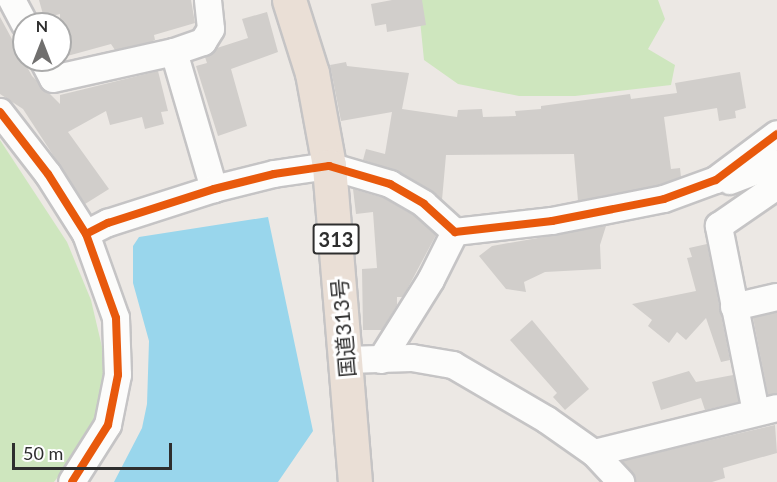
<!DOCTYPE html>
<meta charset="utf-8">
<style>
body{margin:0}
#map{position:relative;width:777px;height:482px;overflow:hidden;background:#ece8e4;font-family:Lato,"Noto Sans JP",sans-serif}
div>[style]{position:absolute}
[style*='--x']{left:calc(var(--x)*1px);top:calc(var(--y)*1px);width:calc(var(--w)*1px);rotate:calc(var(--a)*1deg)}
.green>*{inset:0;background:#cee6be}
.water>*{inset:0;background:#99d6ec}
.building>*{inset:0;background:#d1cecb}
.roads{filter:drop-shadow(2px 0 #c5c4c5) drop-shadow(-2px 0 #c5c4c5) drop-shadow(0 2px #c5c4c5) drop-shadow(0 -2px #c5c4c5)}
.minor>*{height:26px;margin:-13px;padding:0 13px;transform-origin:13px;border-radius:13px;background:#fcfcfb}
.highway>*{height:33px;margin:-16.5px;padding:0 16.5px;transform-origin:16.5px;border-radius:16.5px;background:#eadfd6}
.cycleway>*{height:8px;margin:-4px;padding:0 4px;transform-origin:4px;border-radius:4px;background:#e8590c}
span{translate:-50% -50%;white-space:nowrap;text-align:center;line-height:1.15;-webkit-text-stroke:6px #fff;paint-order:stroke}
.shield-label span{padding:2px 4px;background:#fff;border:2px solid;border-radius:4px;-webkit-text-stroke-width:0}
.shield-label{font-size:20px;color:#2e2e2e;font-weight:700}
.street-label{font-size:21px;color:#2e2e2e}
.north{position:absolute;left:12px;top:12px;width:60px;height:60px;box-sizing:border-box;background:#fff;border:2px solid #ababab;border-radius:50%;rotate:0deg;font-size:16px;font-weight:700;line-height:24px;text-align:center;color:#2e2e2e}
.north::after{content:'';display:block;margin:auto;width:21px;height:27px;background:#706f6e;clip-path:polygon(50% 0,100% 100%,50% 72%,0 100%)}
.scale{position:absolute;left:12px;top:443px;width:160px;height:27px;box-sizing:border-box;border:3px solid #2e2e2e;border-top:0;padding-left:8px;font-size:18px;line-height:21px;white-space:nowrap;color:#2e2e2e;-webkit-text-stroke:4px #fff;paint-order:stroke}
</style>
<div id="map">
<div class="green">
<div style="clip-path:polygon(418px 0,658px 0,665px 19px,648px 49px,675px 65px,671px 85px,575px 96px,519px 96px,458px 84px,424px 60px)"></div>
<div style="clip-path:polygon(0 140px,67px 242px,91px 300px,102px 347px,104px 389px,87px 439px,54px 482px,0 482px)"></div>
</div>
<div class="water">
<div style="clip-path:polygon(268px 217px,313px 431px,278px 482px,114px 482px,142px 428px,147px 404px,149px 341px,133px 283px,133px 246px,139px 237px)"></div>
</div>
<div class="building">
<div style="clip-path:polygon(39px 0,191px 0,195px 23px,154px 35px,155px 40px,150px 42px,115px 50px,111px 44px,60px 58px,60px 14px,44px 18px)"></div>
<div style="clip-path:polygon(392px 0,422px 0,426px 25px,387px 32px,386px 24px,375px 26px,371px 4px)"></div>
<div style="clip-path:polygon(267px 12px,278px 52px,231px 69px,247px 126px,218px 136px,196px 66px,207px 63px,205px 57px,217px 48px,248px 38px,242px 19px)"></div>
<div style="clip-path:polygon(0 17px,32px 76px,60px 104px,60px 95px,158px 71px,168px 111px,161px 112px,164px 124px,145px 129px,142px 117px,110px 125px,106px 111px,68px 132px,109px 189px,85px 204px,23px 109px,0 94px)"></div>
<div style="clip-path:polygon(346px 62px,347px 66px,409px 73px,402px 109px,457px 117px,458px 110px,482px 109px,483px 117px,516px 116px,515px 111px,541px 109px,541px 106px,630px 94px,631px 99px,677px 93px,675px 83px,740px 72px,746px 108px,735px 111px,736px 118px,719px 121px,717px 108px,664px 117px,671px 169px,680px 168px,681px 177px,660px 185px,578px 201px,574px 154px,446px 155px,442px 200px,397px 171px,363px 160px,366px 149px,385px 154px,392px 112px,341px 121px,330px 65px)"></div>
<div style="clip-path:polygon(353px 189px,384px 198px,415px 216px,436px 235px,403px 297px,397px 297px,397px 305px,382px 330px,363px 330px,362px 269px,377px 268px,373px 212px,356px 214px)"></div>
<div style="clip-path:polygon(606px 226px,600px 245px,601px 269px,545px 272px,524px 282px,526px 292px,506px 289px,479px 256px,492px 246px)"></div>
<div style="clip-path:polygon(707px 244px,730px 360px,721px 362px,706px 318px,686px 340px,677px 332px,669px 343px,648px 326px,652px 320px,632px 304px,696px 291px,687px 258px,692px 257px,689px 248px)"></div>
<div style="clip-path:polygon(777px 312px,777px 393px,768px 395px,753px 318px)"></div>
<div style="clip-path:polygon(532px 320px,589px 389px,565px 410px,553px 397px,557px 393px,510px 340px)"></div>
<div style="clip-path:polygon(689px 371px,696px 382px,733px 375px,739px 402px,705px 410px,701px 398px,661px 410px,652px 382px)"></div>
<div style="clip-path:polygon(775px 425px,777px 453px,723px 468px,725px 478px,712px 482px,636px 482px,622px 461px)"></div>
</div>
<div class="roads">
<div class="minor">
<div style="--x:12;--y:0;--w:27;--a:62"></div>
<div style="--x:174;--y:52;--w:31;--a:-19"></div>
<div style="--x:203;--y:42;--w:15;--a:-58"></div>
<div style="--x:211;--y:29;--w:29;--a:-96"></div>
<div style="--x:43;--y:60;--w:21;--a:62"></div>
<div style="--x:53;--y:79;--w:124;--a:-12.6"></div>
<div style="--x:174;--y:52;--w:143;--a:73.7"></div>
<div style="--x:0;--y:112;--w:78;--a:52.3"></div>
<div style="--x:48;--y:174;--w:71;--a:57.7"></div>
<div style="--x:86;--y:234;--w:89;--a:70.3"></div>
<div style="--x:116;--y:318;--w:57;--a:88"></div>
<div style="--x:118;--y:375;--w:51;--a:101.3"></div>
<div style="--x:108;--y:425;--w:67;--a:122.3"></div>
<div style="--x:730;--y:181;--w:50;--a:-21"></div>
<div style="--x:86;--y:234;--w:25;--a:-27"></div>
<div style="--x:108;--y:223;--w:111;--a:-17.8"></div>
<div style="--x:214;--y:189;--w:62;--a:-14"></div>
<div style="--x:274;--y:174;--w:56;--a:-8.3"></div>
<div style="--x:329;--y:166;--w:64;--a:16.4"></div>
<div style="--x:390;--y:184;--w:39;--a:30"></div>
<div style="--x:424;--y:204;--w:42;--a:42.1"></div>
<div style="--x:455;--y:232;--w:98;--a:-6.5"></div>
<div style="--x:552;--y:221;--w:114;--a:-11.1"></div>
<div style="--x:664;--y:199;--w:55;--a:-20.1"></div>
<div style="--x:716;--y:180;--w:76;--a:-37"></div>
<div style="--x:734;--y:307;--w:44;--a:-13.1"></div>
<div style="--x:346;--y:360;--w:66;--a:-1.7"></div>
<div style="--x:412;--y:358;--w:42;--a:9.7"></div>
<div style="--x:453;--y:365;--w:109;--a:30.3"></div>
<div style="--x:547;--y:420;--w:57;--a:35.1"></div>
<div style="--x:594;--y:453;--w:40;--a:47"></div>
<div style="--x:381;--y:360;--w:94;--a:-58"></div>
<div style="--x:431;--y:280;--w:54;--a:-63.4"></div>
<div style="--x:756;--y:412;--w:190;--a:-101.3"></div>
<div style="--x:719;--y:226;--w:70;--a:-34.6"></div>
<div style="--x:594;--y:453;--w:188;--a:-13.8"></div>
</div>
<div class="highway">
<div style="--x:289;--y:0;--w:77;--a:72.5"></div>
<div style="--x:312;--y:73;--w:95;--a:79.6"></div>
<div style="--x:329;--y:166;--w:317;--a:85.3"></div>
</div>
</div>
<div class="cycleway">
<div style="--x:0;--y:112;--w:78;--a:52.3"></div>
<div style="--x:48;--y:174;--w:71;--a:57.7"></div>
<div style="--x:86;--y:234;--w:89;--a:70.3"></div>
<div style="--x:116;--y:318;--w:57;--a:88"></div>
<div style="--x:118;--y:375;--w:51;--a:101.3"></div>
<div style="--x:108;--y:425;--w:67;--a:122.3"></div>
<div style="--x:86;--y:234;--w:25;--a:-27"></div>
<div style="--x:108;--y:223;--w:111;--a:-17.8"></div>
<div style="--x:214;--y:189;--w:62;--a:-14"></div>
<div style="--x:274;--y:174;--w:56;--a:-8.3"></div>
<div style="--x:329;--y:166;--w:64;--a:16.4"></div>
<div style="--x:390;--y:184;--w:39;--a:30"></div>
<div style="--x:424;--y:204;--w:42;--a:42.1"></div>
<div style="--x:455;--y:232;--w:98;--a:-6.5"></div>
<div style="--x:552;--y:221;--w:114;--a:-11.1"></div>
<div style="--x:664;--y:199;--w:55;--a:-20.1"></div>
<div style="--x:716;--y:180;--w:76;--a:-37"></div>
</div>
<div class="shield-label">
<span style="left:336px;top:239px">313</span>
</div>
<div class="street-label">
<span style="left:343px;top:328px;rotate:-95deg">国道313号</span>
</div>
<div class="north">N</div>
<div class="scale">50 m</div>
</div>
